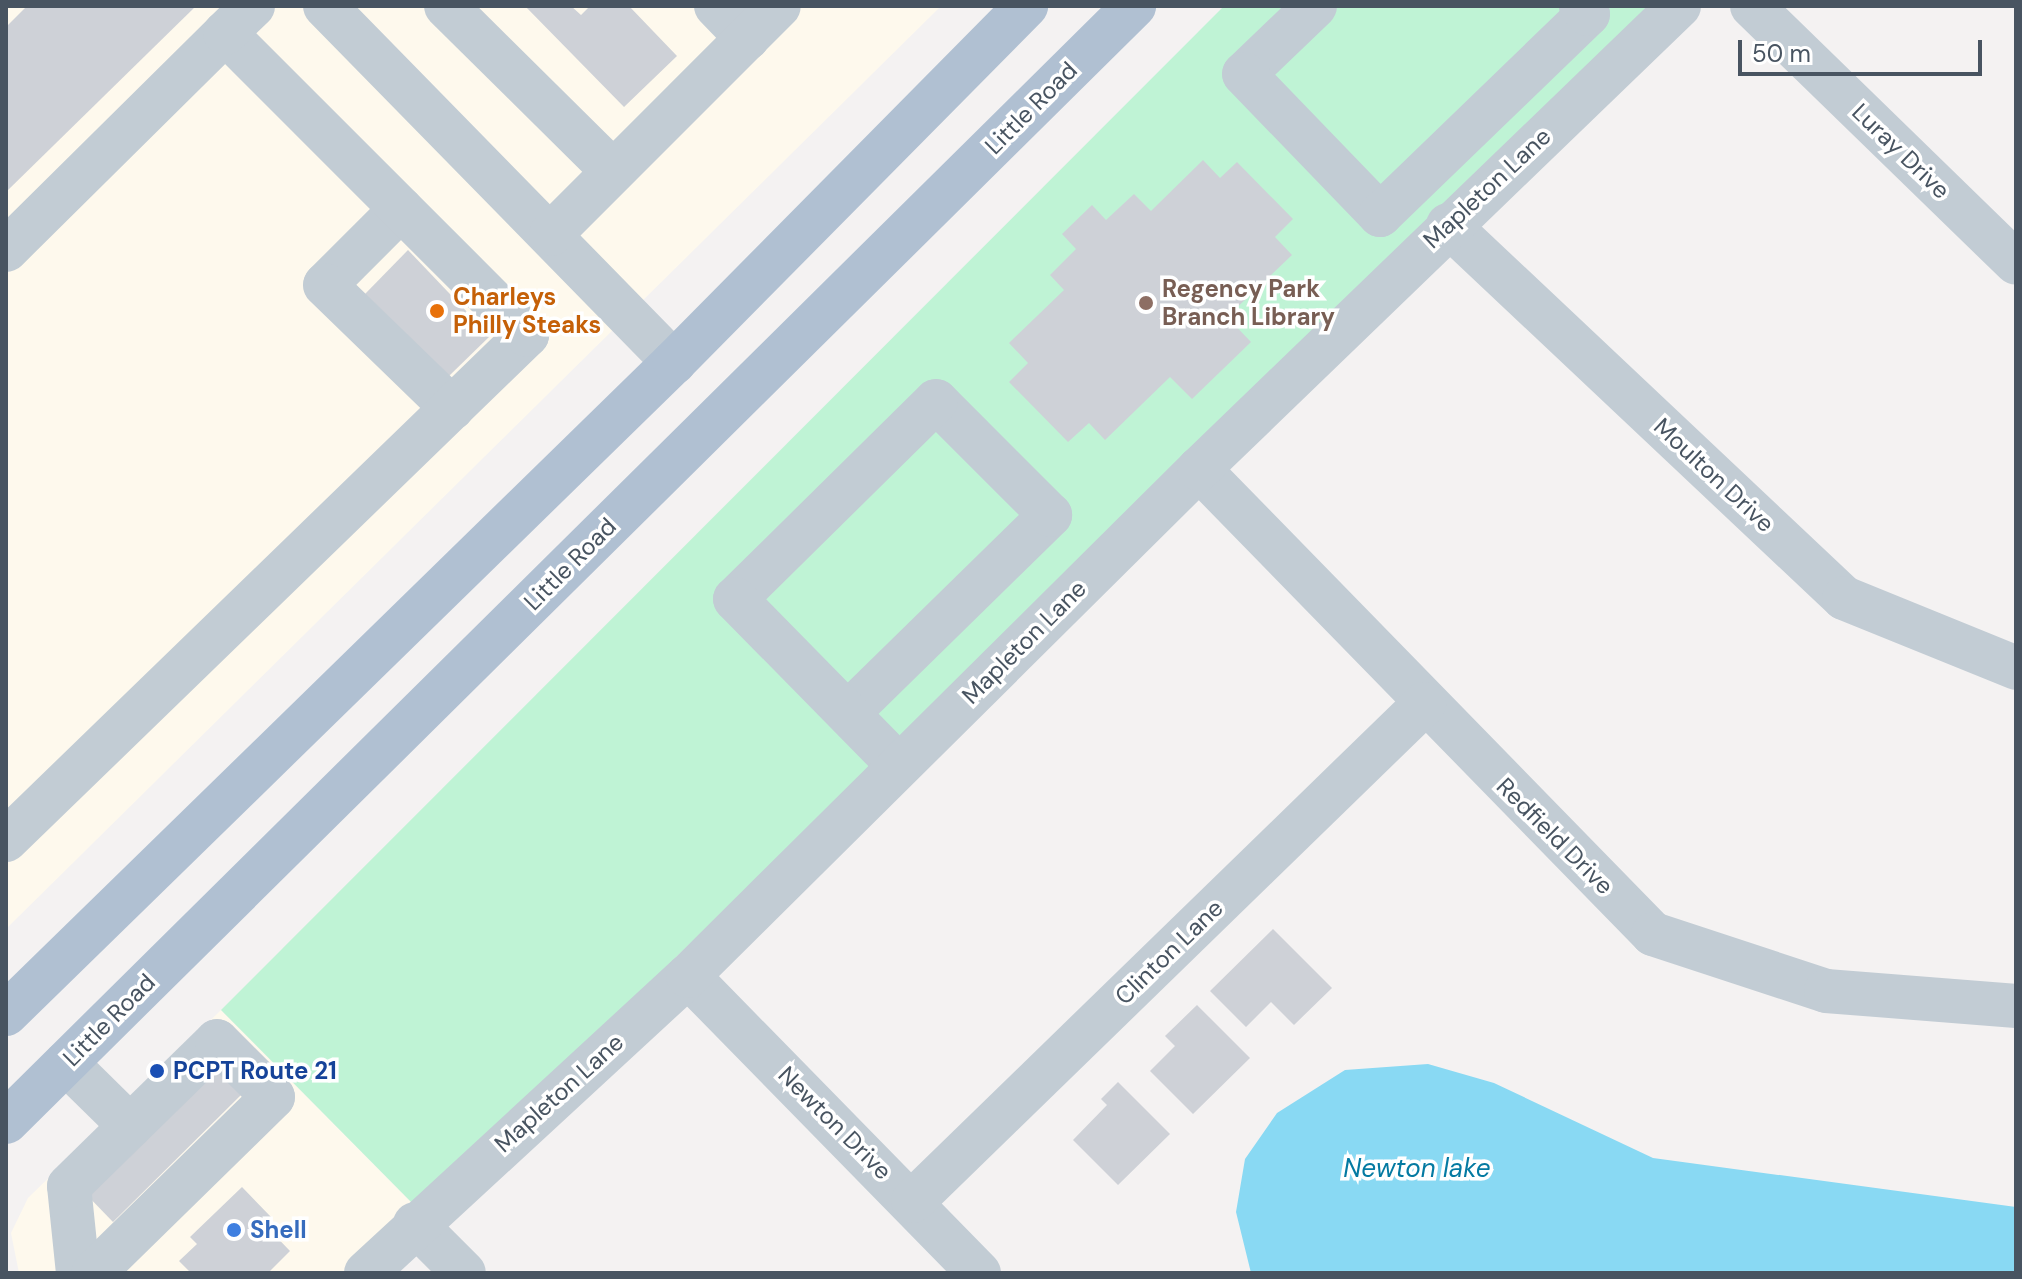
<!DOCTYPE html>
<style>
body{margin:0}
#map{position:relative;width:2022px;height:1279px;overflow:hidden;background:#f4f2f2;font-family:"DM Sans",sans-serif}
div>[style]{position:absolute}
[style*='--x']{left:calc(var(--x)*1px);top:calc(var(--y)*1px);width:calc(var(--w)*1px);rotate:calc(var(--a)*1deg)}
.commercial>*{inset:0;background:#fef9ed}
.green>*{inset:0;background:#bff3d5}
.water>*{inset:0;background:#89d9f3}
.building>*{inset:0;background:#ced1d7}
.minor>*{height:44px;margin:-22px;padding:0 22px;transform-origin:22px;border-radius:22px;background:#c2ccd4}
.major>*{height:44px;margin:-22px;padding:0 22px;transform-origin:22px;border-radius:22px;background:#b0c0d2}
.dots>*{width:22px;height:22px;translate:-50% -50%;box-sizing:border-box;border:4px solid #fff;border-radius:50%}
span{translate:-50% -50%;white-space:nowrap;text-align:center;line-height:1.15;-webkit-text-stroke:7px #fff;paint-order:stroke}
.street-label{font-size:24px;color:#485461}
.education-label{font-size:24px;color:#785e54;font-weight:700}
.left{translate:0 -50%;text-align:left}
.food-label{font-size:24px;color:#c56008;font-weight:700}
.transit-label{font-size:24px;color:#164399;font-weight:700}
.shop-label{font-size:24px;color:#366cbe;font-weight:700}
.water-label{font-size:26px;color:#047aa2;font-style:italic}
.frame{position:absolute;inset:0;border:8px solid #485461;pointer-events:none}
.scale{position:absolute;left:1738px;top:40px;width:244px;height:36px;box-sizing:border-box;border:4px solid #485461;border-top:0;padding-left:10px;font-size:24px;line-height:28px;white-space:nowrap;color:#485461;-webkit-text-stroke:6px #fff;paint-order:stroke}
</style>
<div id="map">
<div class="commercial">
<div style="clip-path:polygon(6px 6px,941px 6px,6px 929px)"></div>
<div style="clip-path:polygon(221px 1010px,418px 1209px,350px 1273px,19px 1273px,11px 1233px,28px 1198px)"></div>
</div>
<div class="green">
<div style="clip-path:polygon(1224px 6px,1651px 6px,418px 1209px,221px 1010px)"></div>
</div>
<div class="water">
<div style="clip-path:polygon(1428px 1064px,1494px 1083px,1653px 1158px,2016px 1207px,2016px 1273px,1251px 1273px,1236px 1212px,1245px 1159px,1277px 1113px,1345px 1070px)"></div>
</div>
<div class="building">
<div style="clip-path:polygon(27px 6px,196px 6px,6px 192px,6px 27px)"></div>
<div style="clip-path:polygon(525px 6px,571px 6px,581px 15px,590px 6px,629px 6px,677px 56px,624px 107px)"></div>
<div style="clip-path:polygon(1203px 160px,1220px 178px,1237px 162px,1293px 219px,1275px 237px,1292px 255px,1227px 317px,1251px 342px,1192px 399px,1170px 377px,1105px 440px,1089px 423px,1068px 442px,1009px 382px,1028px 363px,1009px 343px,1064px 290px,1050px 275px,1076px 249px,1062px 234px,1092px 205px,1106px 220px,1134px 194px,1151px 211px)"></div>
<div style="clip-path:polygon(408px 250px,490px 336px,449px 376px,365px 294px)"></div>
<div style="clip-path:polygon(1273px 929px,1332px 988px,1294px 1025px,1271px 1002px,1246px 1027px,1210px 991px)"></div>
<div style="clip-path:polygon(1197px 1005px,1250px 1058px,1193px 1114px,1150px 1071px,1175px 1046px,1165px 1036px)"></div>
<div style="clip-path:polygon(214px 1061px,244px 1092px,113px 1222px,82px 1190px)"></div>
<div style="clip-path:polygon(1118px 1082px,1170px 1134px,1118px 1185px,1073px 1140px,1107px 1105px,1101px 1099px)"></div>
<div style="clip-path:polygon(242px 1187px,271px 1217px,264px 1224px,290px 1251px,268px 1273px,191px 1273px,179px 1261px,197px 1244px,190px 1237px)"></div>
</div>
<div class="minor">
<div style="--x:325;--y:6;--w:499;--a:45.6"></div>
<div style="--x:446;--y:6;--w:235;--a:44.7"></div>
<div style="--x:716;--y:6;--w:45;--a:45.9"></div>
<div style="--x:1315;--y:6;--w:98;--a:136.2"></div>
<div style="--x:1244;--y:74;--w:196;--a:46"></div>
<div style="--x:1380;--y:215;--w:289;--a:-44"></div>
<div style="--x:1588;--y:14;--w:11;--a:-131"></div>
<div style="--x:1752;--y:6;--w:368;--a:44.2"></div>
<div style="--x:401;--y:209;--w:107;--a:135"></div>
<div style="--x:325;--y:285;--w:177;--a:44.1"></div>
<div style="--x:1448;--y:225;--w:544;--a:43.29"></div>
<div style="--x:1844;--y:598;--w:186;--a:22.1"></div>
<div style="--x:551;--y:234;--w:322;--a:-45"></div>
<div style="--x:6;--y:250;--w:308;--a:-44.7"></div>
<div style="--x:1199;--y:469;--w:650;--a:45.69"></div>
<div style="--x:1653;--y:934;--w:182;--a:18.2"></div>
<div style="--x:1826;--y:991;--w:191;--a:4.5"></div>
<div style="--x:848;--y:713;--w:283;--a:-44.4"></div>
<div style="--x:1050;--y:515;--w:161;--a:-135"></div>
<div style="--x:936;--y:401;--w:282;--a:135.4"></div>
<div style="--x:735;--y:599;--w:234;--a:45.5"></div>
<div style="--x:6;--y:840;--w:726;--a:-44.11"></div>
<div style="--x:527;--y:335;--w:427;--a:-135"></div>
<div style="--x:225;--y:33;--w:39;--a:-44"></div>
<div style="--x:688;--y:976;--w:416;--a:45.6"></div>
<div style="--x:66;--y:1063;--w:90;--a:44.5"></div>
<div style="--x:913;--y:1201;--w:713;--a:-44.2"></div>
<div style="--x:415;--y:1224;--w:69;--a:45"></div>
<div style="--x:78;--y:1273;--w:87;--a:-95.9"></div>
<div style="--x:69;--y:1186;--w:207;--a:-44.4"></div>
<div style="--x:217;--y:1041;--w:79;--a:45"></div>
<div style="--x:273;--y:1097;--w:252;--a:135.6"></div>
<div style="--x:366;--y:1273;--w:438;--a:-42.7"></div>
<div style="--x:688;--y:976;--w:720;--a:-44.77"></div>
<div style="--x:1199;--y:469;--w:667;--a:-43.97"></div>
</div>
<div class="major">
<div style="--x:6;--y:1014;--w:933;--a:-44.31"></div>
<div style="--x:674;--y:362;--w:501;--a:-45.32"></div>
<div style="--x:6;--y:1122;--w:1587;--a:-44.69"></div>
</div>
<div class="dots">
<div style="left:1146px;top:303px;background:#8d6e63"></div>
<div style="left:437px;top:311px;background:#e8710a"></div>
<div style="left:157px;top:1071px;background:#1a4fb4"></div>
<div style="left:234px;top:1230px;background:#3f7fe0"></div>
</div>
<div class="street-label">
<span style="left:1031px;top:108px;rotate:-45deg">Little Road</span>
<span style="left:1901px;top:151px;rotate:44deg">Luray Drive</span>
<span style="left:1487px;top:188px;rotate:-43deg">Mapleton Lane</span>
<span style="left:1714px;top:475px;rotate:43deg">Moulton Drive</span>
<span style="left:570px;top:564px;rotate:-45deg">Little Road</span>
<span style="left:1024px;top:642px;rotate:-45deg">Mapleton Lane</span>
<span style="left:1555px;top:836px;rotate:45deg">Redfield Drive</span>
<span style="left:1169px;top:952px;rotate:-44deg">Clinton Lane</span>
<span style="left:109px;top:1020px;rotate:-45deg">Little Road</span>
<span style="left:559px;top:1093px;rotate:-42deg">Mapleton Lane</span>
<span style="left:835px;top:1123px;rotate:45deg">Newton Drive</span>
</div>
<div class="education-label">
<span class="left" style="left:1162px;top:303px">Regency Park<br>Branch Library</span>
</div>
<div class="food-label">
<span class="left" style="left:453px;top:311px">Charleys<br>Philly Steaks</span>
</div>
<div class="transit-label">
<span class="left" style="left:173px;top:1071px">PCPT Route 21</span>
</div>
<div class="shop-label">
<span class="left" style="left:250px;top:1230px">Shell</span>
</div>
<div class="water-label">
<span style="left:1417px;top:1169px">Newton lake</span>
</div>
<div class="frame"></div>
<div class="scale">50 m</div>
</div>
